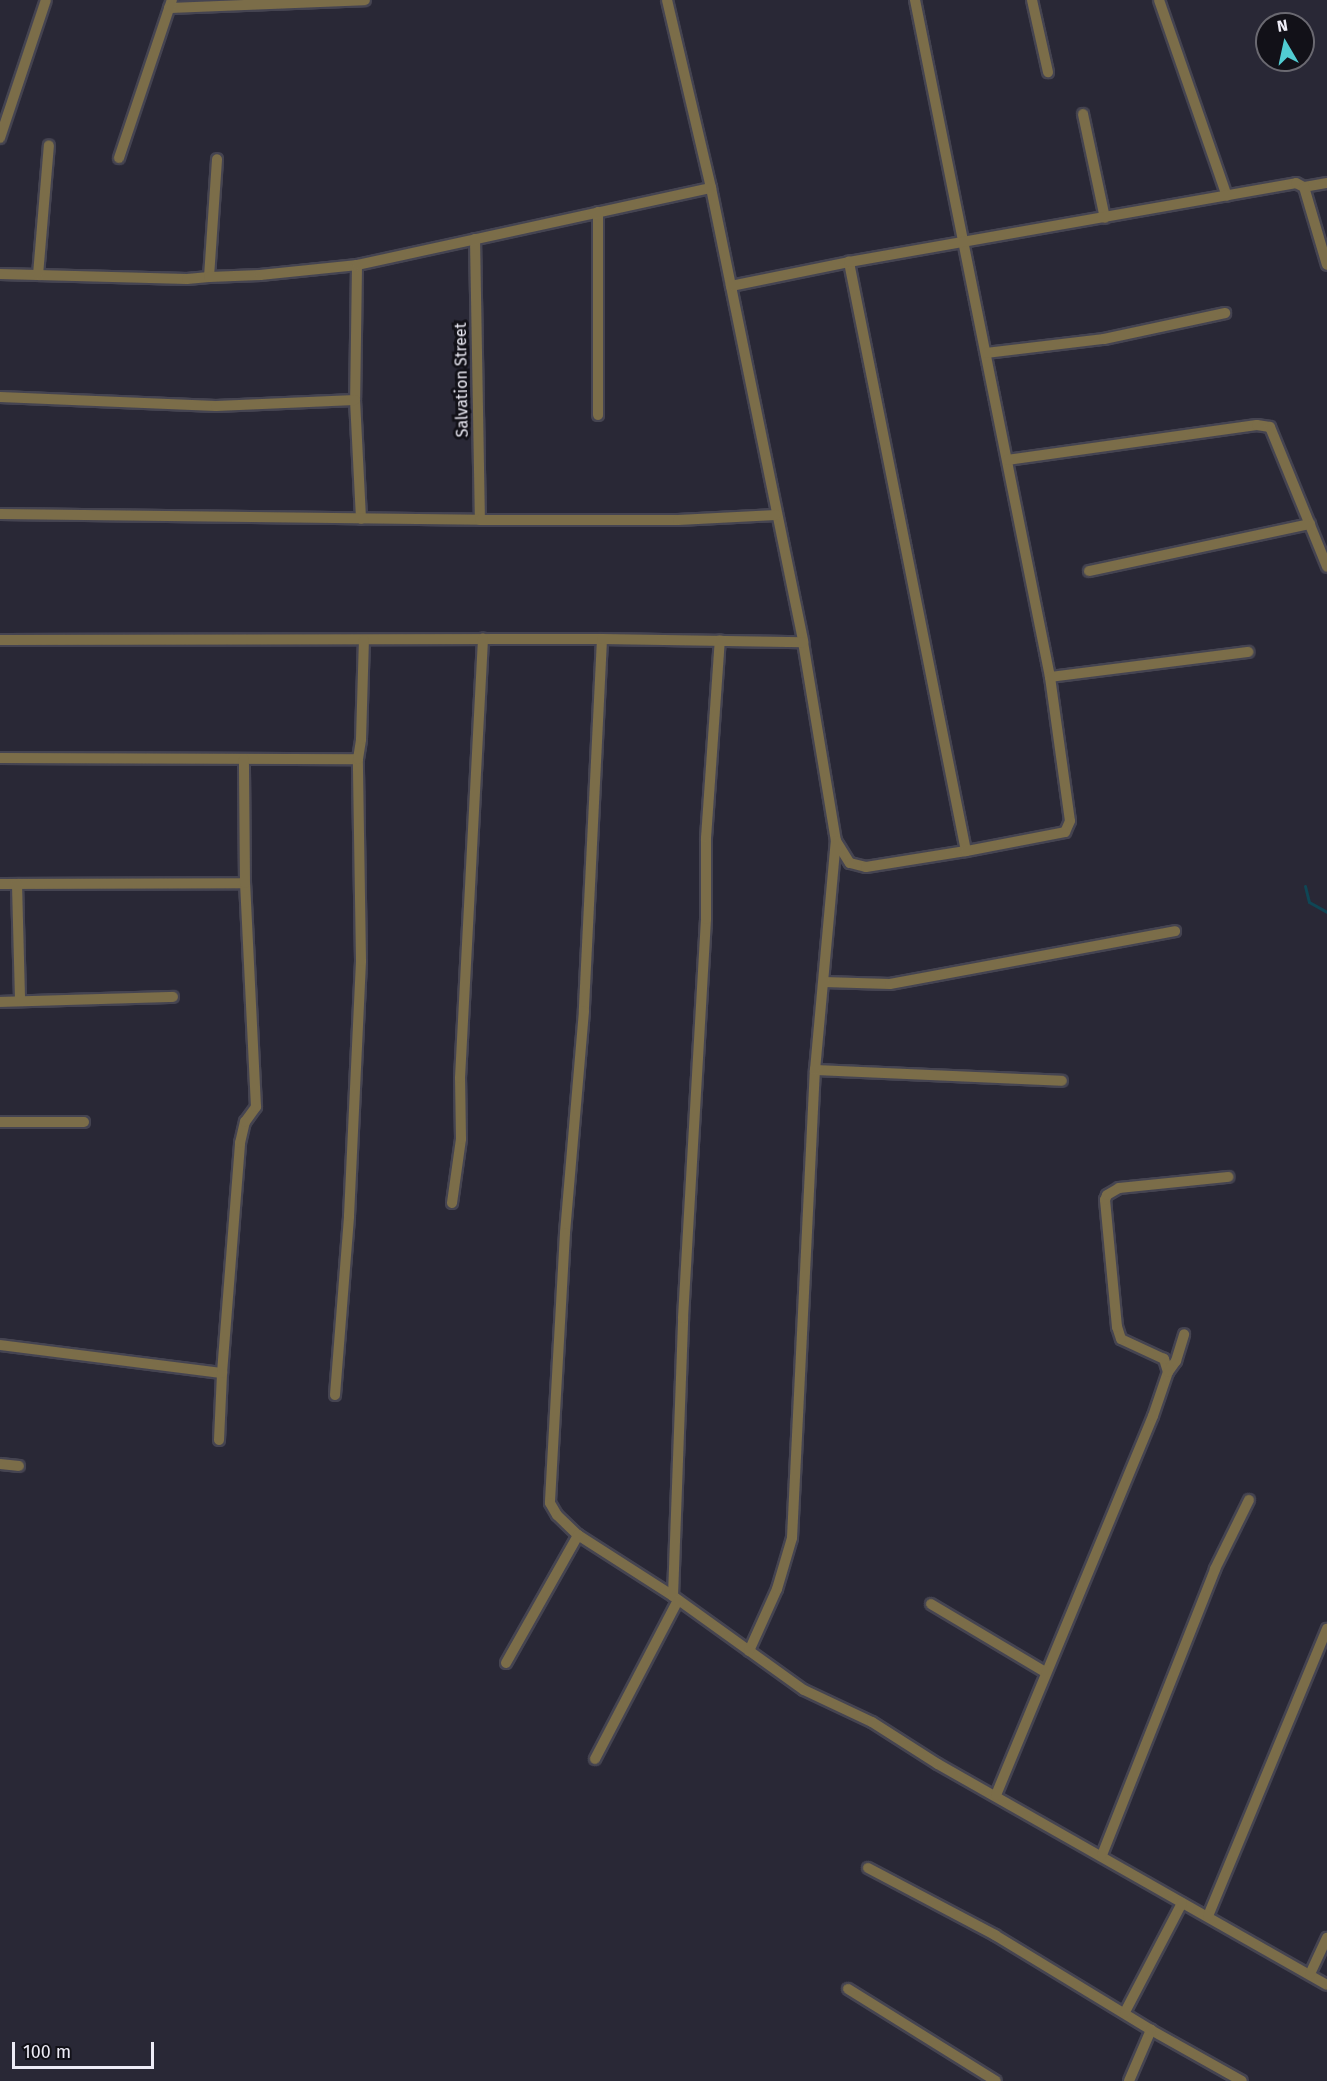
<!DOCTYPE html>
<style>
body{margin:0}
#map{position:relative;width:1327px;height:2081px;overflow:hidden;background:#292836;font-family:"Fira Sans",sans-serif}
div>[style]{position:absolute}
[style*='--x']{left:calc(var(--x)*1px);top:calc(var(--y)*1px);width:calc(var(--w)*1px);rotate:calc(var(--a)*1deg)}
.stream>*{height:3px;margin:-1.5px;padding:0 1.5px;transform-origin:1.5px;border-radius:1.5px;background:#0f4655}
.roads{filter:drop-shadow(2px 0 #454451) drop-shadow(-2px 0 #454451) drop-shadow(0 2px #454451) drop-shadow(0 -2px #454451)}
.minor>*{height:10px;margin:-5px;padding:0 5px;transform-origin:5px;border-radius:5px;background:#7b6d49}
span{translate:-50% -50%;white-space:nowrap;text-align:center;line-height:1.15;-webkit-text-stroke:6px #121118;paint-order:stroke}
.street-label{font-size:16px;color:#eeedf7}
.north{position:absolute;left:1255px;top:12px;width:60px;height:60px;box-sizing:border-box;background:#121118;border:2px solid #6a6971;border-radius:50%;rotate:351deg;font-size:16px;font-weight:700;line-height:24px;text-align:center;color:#eeedf7}
.north::after{content:'';display:block;margin:auto;width:21px;height:27px;background:#51ccd2;clip-path:polygon(50% 0,100% 100%,50% 72%,0 100%)}
.scale{position:absolute;left:12px;top:2042px;width:142px;height:27px;box-sizing:border-box;border:3px solid #eeedf7;border-top:0;padding-left:8px;font-size:18px;line-height:21px;white-space:nowrap;color:#eeedf7;-webkit-text-stroke:4px #121118;paint-order:stroke}
</style>
<div id="map">
<div class="stream">
<div style="--x:1305;--y:886;--w:16;--a:76"></div>
<div style="--x:1309;--y:902;--w:21;--a:29"></div>
</div>
<div class="roads">
<div class="minor">
<div style="--x:667;--y:0;--w:193;--a:76.8"></div>
<div style="--x:711;--y:188;--w:463;--a:78.5"></div>
<div style="--x:803;--y:642;--w:202;--a:80.6"></div>
<div style="--x:836;--y:841;--w:26;--a:58"></div>
<div style="--x:850;--y:863;--w:16;--a:14"></div>
<div style="--x:866;--y:867;--w:101;--a:-9.1"></div>
<div style="--x:966;--y:851;--w:601;--a:-101.24"></div>
<div style="--x:915;--y:0;--w:690;--a:78.72"></div>
<div style="--x:1050;--y:677;--w:145;--a:82.1"></div>
<div style="--x:1070;--y:821;--w:12;--a:114"></div>
<div style="--x:1065;--y:832;--w:101;--a:169.1"></div>
<div style="--x:1032;--y:0;--w:74;--a:77.5"></div>
<div style="--x:1159;--y:0;--w:207;--a:70.9"></div>
<div style="--x:169;--y:8;--w:196;--a:-2.3"></div>
<div style="--x:1083;--y:114;--w:106;--a:78.1"></div>
<div style="--x:0;--y:138;--w:145;--a:-71.6"></div>
<div style="--x:119;--y:158;--w:167;--a:-71.5"></div>
<div style="--x:1304;--y:187;--w:23;--a:-10"></div>
<div style="--x:598;--y:212;--w:203;--a:90"></div>
<div style="--x:475;--y:239;--w:281;--a:89"></div>
<div style="--x:357;--y:265;--w:135;--a:90.8"></div>
<div style="--x:355;--y:400;--w:119;--a:87.1"></div>
<div style="--x:0;--y:274;--w:187;--a:1.5"></div>
<div style="--x:187;--y:279;--w:22;--a:-5"></div>
<div style="--x:209;--y:277;--w:118;--a:-86.1"></div>
<div style="--x:38;--y:275;--w:130;--a:-85.2"></div>
<div style="--x:209;--y:277;--w:51;--a:-2.2"></div>
<div style="--x:260;--y:275;--w:98;--a:-5.9"></div>
<div style="--x:357;--y:265;--w:362;--a:-12.3"></div>
<div style="--x:731;--y:286;--w:120;--a:-11.5"></div>
<div style="--x:849;--y:262;--w:454;--a:-10"></div>
<div style="--x:1296;--y:183;--w:9;--a:27"></div>
<div style="--x:1304;--y:187;--w:81;--a:73.6"></div>
<div style="--x:986;--y:353;--w:119;--a:-6.8"></div>
<div style="--x:1104;--y:339;--w:124;--a:-12.1"></div>
<div style="--x:0;--y:397;--w:216;--a:2.4"></div>
<div style="--x:216;--y:406;--w:139;--a:-2.5"></div>
<div style="--x:1007;--y:460;--w:252;--a:-8"></div>
<div style="--x:1257;--y:425;--w:13;--a:9"></div>
<div style="--x:1270;--y:427;--w:151;--a:67.8"></div>
<div style="--x:0;--y:514;--w:480;--a:0.7"></div>
<div style="--x:480;--y:520;--w:198;--a:0"></div>
<div style="--x:678;--y:520;--w:98;--a:-2.9"></div>
<div style="--x:1089;--y:571;--w:226;--a:-12"></div>
<div style="--x:602;--y:639;--w:372;--a:92.8"></div>
<div style="--x:584;--y:1011;--w:223;--a:94.9"></div>
<div style="--x:565;--y:1233;--w:270;--a:93.2"></div>
<div style="--x:550;--y:1503;--w:14;--a:60"></div>
<div style="--x:557;--y:1515;--w:29;--a:44"></div>
<div style="--x:578;--y:1535;--w:113;--a:32.7"></div>
<div style="--x:673;--y:1596;--w:161;--a:35.7"></div>
<div style="--x:804;--y:1690;--w:75;--a:25.2"></div>
<div style="--x:872;--y:1722;--w:78;--a:32.5"></div>
<div style="--x:938;--y:1764;--w:447;--a:29.6"></div>
<div style="--x:0;--y:640;--w:602;--a:-0.1"></div>
<div style="--x:602;--y:639;--w:201;--a:0.9"></div>
<div style="--x:1050;--y:677;--w:200;--a:-7.2"></div>
<div style="--x:0;--y:758;--w:358;--a:0.2"></div>
<div style="--x:0;--y:884;--w:245;--a:-0.2"></div>
<div style="--x:17;--y:884;--w:116;--a:88.5"></div>
<div style="--x:824;--y:982;--w:66;--a:1.7"></div>
<div style="--x:890;--y:984;--w:290;--a:-10.5"></div>
<div style="--x:0;--y:1002;--w:173;--a:-1.7"></div>
<div style="--x:815;--y:1070;--w:247;--a:2.5"></div>
<div style="--x:0;--y:1122;--w:84;--a:0"></div>
<div style="--x:452;--y:1203;--w:65;--a:-82"></div>
<div style="--x:461;--y:1139;--w:61;--a:-90.9"></div>
<div style="--x:460;--y:1078;--w:440;--a:-87"></div>
<div style="--x:0;--y:1345;--w:224;--a:7.2"></div>
<div style="--x:1168;--y:1372;--w:14;--a:-107"></div>
<div style="--x:1164;--y:1359;--w:47;--a:-155.1"></div>
<div style="--x:1121;--y:1339;--w:13;--a:-108"></div>
<div style="--x:1117;--y:1327;--w:128;--a:-95.4"></div>
<div style="--x:1105;--y:1200;--w:5;--a:-68"></div>
<div style="--x:1107;--y:1195;--w:14;--a:-30"></div>
<div style="--x:1119;--y:1188;--w:110;--a:-5.8"></div>
<div style="--x:335;--y:1395;--w:180;--a:-85.5"></div>
<div style="--x:349;--y:1216;--w:255;--a:-87.3"></div>
<div style="--x:361;--y:961;--w:202;--a:-90.9"></div>
<div style="--x:358;--y:759;--w:20;--a:-81"></div>
<div style="--x:361;--y:739;--w:99;--a:-88.3"></div>
<div style="--x:219;--y:1440;--w:67;--a:-87.4"></div>
<div style="--x:222;--y:1373;--w:231;--a:-85.5"></div>
<div style="--x:240;--y:1143;--w:22;--a:-77"></div>
<div style="--x:245;--y:1122;--w:19;--a:-54"></div>
<div style="--x:256;--y:1107;--w:224;--a:-92.8"></div>
<div style="--x:245;--y:883;--w:124;--a:-90.5"></div>
<div style="--x:0;--y:1464;--w:19;--a:6"></div>
<div style="--x:673;--y:1596;--w:278;--a:-87.9"></div>
<div style="--x:683;--y:1318;--w:400;--a:-86.7"></div>
<div style="--x:706;--y:919;--w:81;--a:-90"></div>
<div style="--x:706;--y:838;--w:198;--a:-86"></div>
<div style="--x:931;--y:1604;--w:133;--a:30.8"></div>
<div style="--x:749;--y:1651;--w:68;--a:-65.7"></div>
<div style="--x:777;--y:1589;--w:53;--a:-73.6"></div>
<div style="--x:792;--y:1538;--w:469;--a:-87.2"></div>
<div style="--x:815;--y:1070;--w:230;--a:-84.8"></div>
<div style="--x:506;--y:1663;--w:147;--a:-60.6"></div>
<div style="--x:595;--y:1759;--w:179;--a:-62.4"></div>
<div style="--x:996;--y:1795;--w:410;--a:-67.5"></div>
<div style="--x:1153;--y:1416;--w:46;--a:-71.2"></div>
<div style="--x:1168;--y:1372;--w:14;--a:-54"></div>
<div style="--x:1176;--y:1361;--w:28;--a:-73"></div>
<div style="--x:1102;--y:1855;--w:308;--a:-68.4"></div>
<div style="--x:1215;--y:1569;--w:77;--a:-63.8"></div>
<div style="--x:868;--y:1868;--w:144;--a:27.8"></div>
<div style="--x:995;--y:1935;--w:183;--a:31.3"></div>
<div style="--x:1151;--y:2030;--w:104;--a:29.3"></div>
<div style="--x:1208;--y:1916;--w:311;--a:-67.5"></div>
<div style="--x:1310;--y:1974;--w:40;--a:-65"></div>
<div style="--x:848;--y:1989;--w:174;--a:31.9"></div>
<div style="--x:1125;--y:2012;--w:123;--a:-62.4"></div>
<div style="--x:1129;--y:2081;--w:56;--a:-66.7"></div>
</div>
</div>
<div class="street-label">
<span style="left:462px;top:380px;rotate:-91deg">Salvation Street</span>
</div>
<div class="north">N</div>
<div class="scale">100 m</div>
</div>
